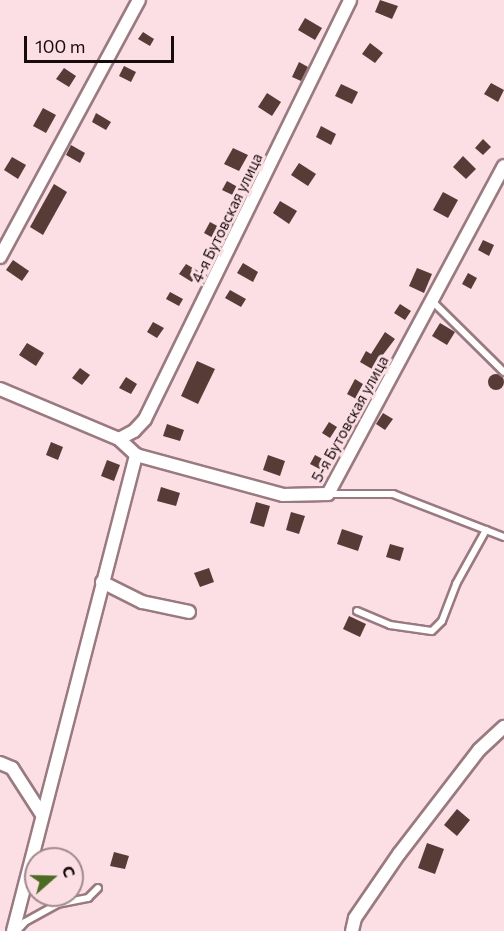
<!DOCTYPE html>
<meta charset="utf-8">
<style>
body{margin:0}
#map{position:relative;width:504px;height:931px;overflow:hidden;background:#fcdfe5;font-family:Commissioner,sans-serif}
div>[style]{position:absolute}
[style*='--x']{left:calc(var(--x)*1px);top:calc(var(--y)*1px);width:calc(var(--w)*1px);rotate:calc(var(--a)*1deg)}
.building>*{inset:0;background:#563b36}
.round{border-radius:50%}
.roads{filter:drop-shadow(2px 0 #9a7a81) drop-shadow(-2px 0 #9a7a81) drop-shadow(0 2px #9a7a81) drop-shadow(0 -2px #9a7a81)}
.service>*{height:6px;margin:-3px;padding:0 3px;transform-origin:3px;border-radius:3px;background:#fff}
.minor>*{height:12px;margin:-6px;padding:0 6px;transform-origin:6px;border-radius:6px;background:#fff}
span{translate:-50% -50%;white-space:nowrap;text-align:center;line-height:1.15;-webkit-text-stroke:6px #fcdfe5;paint-order:stroke}
.street-label{font-size:15px;color:#170b0e}
.north{position:absolute;left:24px;top:847px;width:60px;height:60px;box-sizing:border-box;background:#fcdfe5;border:2px solid #a08a8f;border-radius:50%;rotate:70deg;font-size:16px;font-weight:700;line-height:24px;text-align:center;color:#170b0e}
.north::after{content:'';display:block;margin:auto;width:21px;height:27px;background:#4d6c23;clip-path:polygon(50% 0,100% 100%,50% 72%,0 100%)}
.scale{position:absolute;left:24px;top:36px;width:150px;height:27px;box-sizing:border-box;border:3px solid #170b0e;border-top:0;padding-left:8px;font-size:18px;line-height:21px;white-space:nowrap;color:#170b0e;-webkit-text-stroke:4px #fcdfe5;paint-order:stroke}
</style>
<div id="map">
<div class="building">
<div style="clip-path:polygon(380px 0,398px 6px,392px 19px,375px 12px)"></div>
<div style="clip-path:polygon(305px 18px,322px 28px,315px 40px,298px 30px)"></div>
<div style="clip-path:polygon(143px 32px,154px 39px,150px 46px,138px 39px)"></div>
<div style="clip-path:polygon(370px 43px,383px 53px,375px 63px,362px 54px)"></div>
<div style="clip-path:polygon(299px 62px,308px 67px,301px 81px,292px 77px)"></div>
<div style="clip-path:polygon(124px 66px,136px 72px,131px 82px,119px 76px)"></div>
<div style="clip-path:polygon(64px 68px,76px 76px,69px 87px,56px 79px)"></div>
<div style="clip-path:polygon(491px 83px,504px 90px,498px 102px,484px 94px)"></div>
<div style="clip-path:polygon(341px 84px,358px 92px,352px 104px,335px 96px)"></div>
<div style="clip-path:polygon(267px 93px,281px 102px,272px 116px,258px 107px)"></div>
<div style="clip-path:polygon(43px 108px,56px 115px,46px 133px,33px 126px)"></div>
<div style="clip-path:polygon(96px 113px,111px 122px,106px 130px,92px 122px)"></div>
<div style="clip-path:polygon(321px 126px,336px 134px,331px 145px,316px 137px)"></div>
<div style="clip-path:polygon(483px 139px,491px 147px,483px 155px,475px 148px)"></div>
<div style="clip-path:polygon(71px 145px,85px 153px,80px 163px,66px 155px)"></div>
<div style="clip-path:polygon(233px 148px,248px 155px,239px 171px,224px 164px)"></div>
<div style="clip-path:polygon(463px 156px,476px 169px,466px 179px,453px 167px)"></div>
<div style="clip-path:polygon(12px 157px,26px 165px,18px 179px,4px 170px)"></div>
<div style="clip-path:polygon(299px 163px,316px 174px,308px 186px,291px 175px)"></div>
<div style="clip-path:polygon(227px 181px,243px 190px,239px 198px,222px 190px)"></div>
<div style="clip-path:polygon(54px 184px,67px 192px,43px 235px,30px 227px)"></div>
<div style="clip-path:polygon(443px 192px,458px 200px,448px 218px,433px 210px)"></div>
<div style="clip-path:polygon(280px 201px,297px 211px,289px 224px,273px 213px)"></div>
<div style="clip-path:polygon(210px 222px,221px 228px,215px 239px,204px 233px)"></div>
<div style="clip-path:polygon(483px 240px,494px 245px,489px 256px,478px 250px)"></div>
<div style="clip-path:polygon(13px 260px,29px 271px,22px 281px,6px 270px)"></div>
<div style="clip-path:polygon(243px 263px,258px 272px,253px 282px,237px 273px)"></div>
<div style="clip-path:polygon(186px 264px,198px 271px,192px 282px,179px 274px)"></div>
<div style="clip-path:polygon(417px 268px,432px 274px,424px 293px,409px 286px)"></div>
<div style="clip-path:polygon(468px 273px,477px 278px,471px 289px,462px 284px)"></div>
<div style="clip-path:polygon(230px 290px,246px 299px,241px 307px,225px 298px)"></div>
<div style="clip-path:polygon(170px 292px,183px 299px,179px 306px,166px 299px)"></div>
<div style="clip-path:polygon(400px 304px,411px 311px,405px 320px,394px 313px)"></div>
<div style="clip-path:polygon(153px 322px,164px 328px,157px 338px,147px 332px)"></div>
<div style="clip-path:polygon(440px 323px,455px 332px,447px 345px,432px 336px)"></div>
<div style="clip-path:polygon(385px 332px,395px 339px,372px 369px,360px 362px,366px 351px,371px 354px)"></div>
<div style="clip-path:polygon(27px 343px,44px 353px,36px 366px,19px 355px)"></div>
<div style="clip-path:polygon(197px 361px,215px 369px,198px 404px,181px 396px)"></div>
<div style="clip-path:polygon(80px 368px,90px 375px,82px 385px,72px 378px)"></div>
<div class="round" style="left:488px;top:374px;width:16px;height:16px"></div>
<div style="clip-path:polygon(126px 377px,137px 384px,131px 394px,119px 388px)"></div>
<div style="clip-path:polygon(355px 379px,366px 386px,358px 400px,347px 394px)"></div>
<div style="clip-path:polygon(383px 413px,393px 419px,385px 430px,376px 424px)"></div>
<div style="clip-path:polygon(329px 422px,337px 427px,330px 438px,322px 433px)"></div>
<div style="clip-path:polygon(167px 424px,184px 430px,180px 441px,163px 436px)"></div>
<div style="clip-path:polygon(51px 442px,63px 447px,58px 460px,46px 455px)"></div>
<div style="clip-path:polygon(268px 455px,285px 461px,280px 476px,263px 470px)"></div>
<div style="clip-path:polygon(315px 455px,334px 465px,329px 474px,310px 464px)"></div>
<div style="clip-path:polygon(107px 460px,120px 465px,114px 481px,101px 476px)"></div>
<div style="clip-path:polygon(161px 487px,180px 493px,176px 506px,157px 501px)"></div>
<div style="clip-path:polygon(256px 502px,270px 506px,264px 527px,250px 523px)"></div>
<div style="clip-path:polygon(291px 512px,305px 516px,299px 534px,286px 530px)"></div>
<div style="clip-path:polygon(342px 529px,363px 536px,358px 551px,337px 544px)"></div>
<div style="clip-path:polygon(390px 544px,404px 548px,400px 561px,386px 557px)"></div>
<div style="clip-path:polygon(209px 568px,214px 582px,200px 587px,194px 573px)"></div>
<div style="clip-path:polygon(349px 616px,366px 624px,360px 637px,343px 629px)"></div>
<div style="clip-path:polygon(457px 809px,470px 820px,457px 836px,444px 825px)"></div>
<div style="clip-path:polygon(427px 843px,444px 849px,435px 874px,418px 868px)"></div>
<div style="clip-path:polygon(114px 852px,129px 856px,125px 869px,110px 866px)"></div>
</div>
<div class="roads">
<div class="service">
<div style="--x:432;--y:301;--w:101;--a:44.6"></div>
<div style="--x:328;--y:494;--w:65;--a:0"></div>
<div style="--x:393;--y:494;--w:119;--a:21.2"></div>
<div style="--x:357;--y:611;--w:36;--a:23"></div>
<div style="--x:390;--y:625;--w:42;--a:8.1"></div>
<div style="--x:432;--y:631;--w:14;--a:-45"></div>
<div style="--x:442;--y:621;--w:40;--a:-69"></div>
<div style="--x:456;--y:584;--w:62;--a:-60.9"></div>
<div style="--x:17;--y:931;--w:12;--a:-48"></div>
<div style="--x:25;--y:922;--w:37;--a:-29"></div>
<div style="--x:57;--y:904;--w:32;--a:-11"></div>
<div style="--x:88;--y:898;--w:14;--a:-45"></div>
</div>
<div class="minor">
<div style="--x:0;--y:257;--w:292;--a:-61.6"></div>
<div style="--x:0;--y:389;--w:129;--a:22.8"></div>
<div style="--x:119;--y:439;--w:23;--a:43"></div>
<div style="--x:136;--y:455;--w:152;--a:15.2"></div>
<div style="--x:283;--y:495;--w:45;--a:-1.3"></div>
<div style="--x:328;--y:494;--w:372;--a:-61.8"></div>
<div style="--x:119;--y:439;--w:17;--a:-28"></div>
<div style="--x:134;--y:431;--w:16;--a:-47"></div>
<div style="--x:145;--y:419;--w:466;--a:-63.9"></div>
<div style="--x:102;--y:582;--w:45;--a:26.6"></div>
<div style="--x:142;--y:602;--w:48;--a:12"></div>
<div style="--x:0;--y:763;--w:13;--a:23"></div>
<div style="--x:12;--y:768;--w:54;--a:57.2"></div>
<div style="--x:13;--y:931;--w:492;--a:-75.5"></div>
<div style="--x:352;--y:931;--w:13;--a:-77"></div>
<div style="--x:355;--y:918;--w:78;--a:-55.5"></div>
<div style="--x:399;--y:854;--w:131;--a:-52.4"></div>
<div style="--x:479;--y:750;--w:34;--a:-43"></div>
</div>
</div>
<div class="street-label">
<span style="left:227px;top:218px;rotate:-64deg">4-я Бутовская улица</span>
<span style="left:350px;top:419px;rotate:-61deg">5-я Бутовская улица</span>
</div>
<div class="north">С</div>
<div class="scale">100 m</div>
</div>
